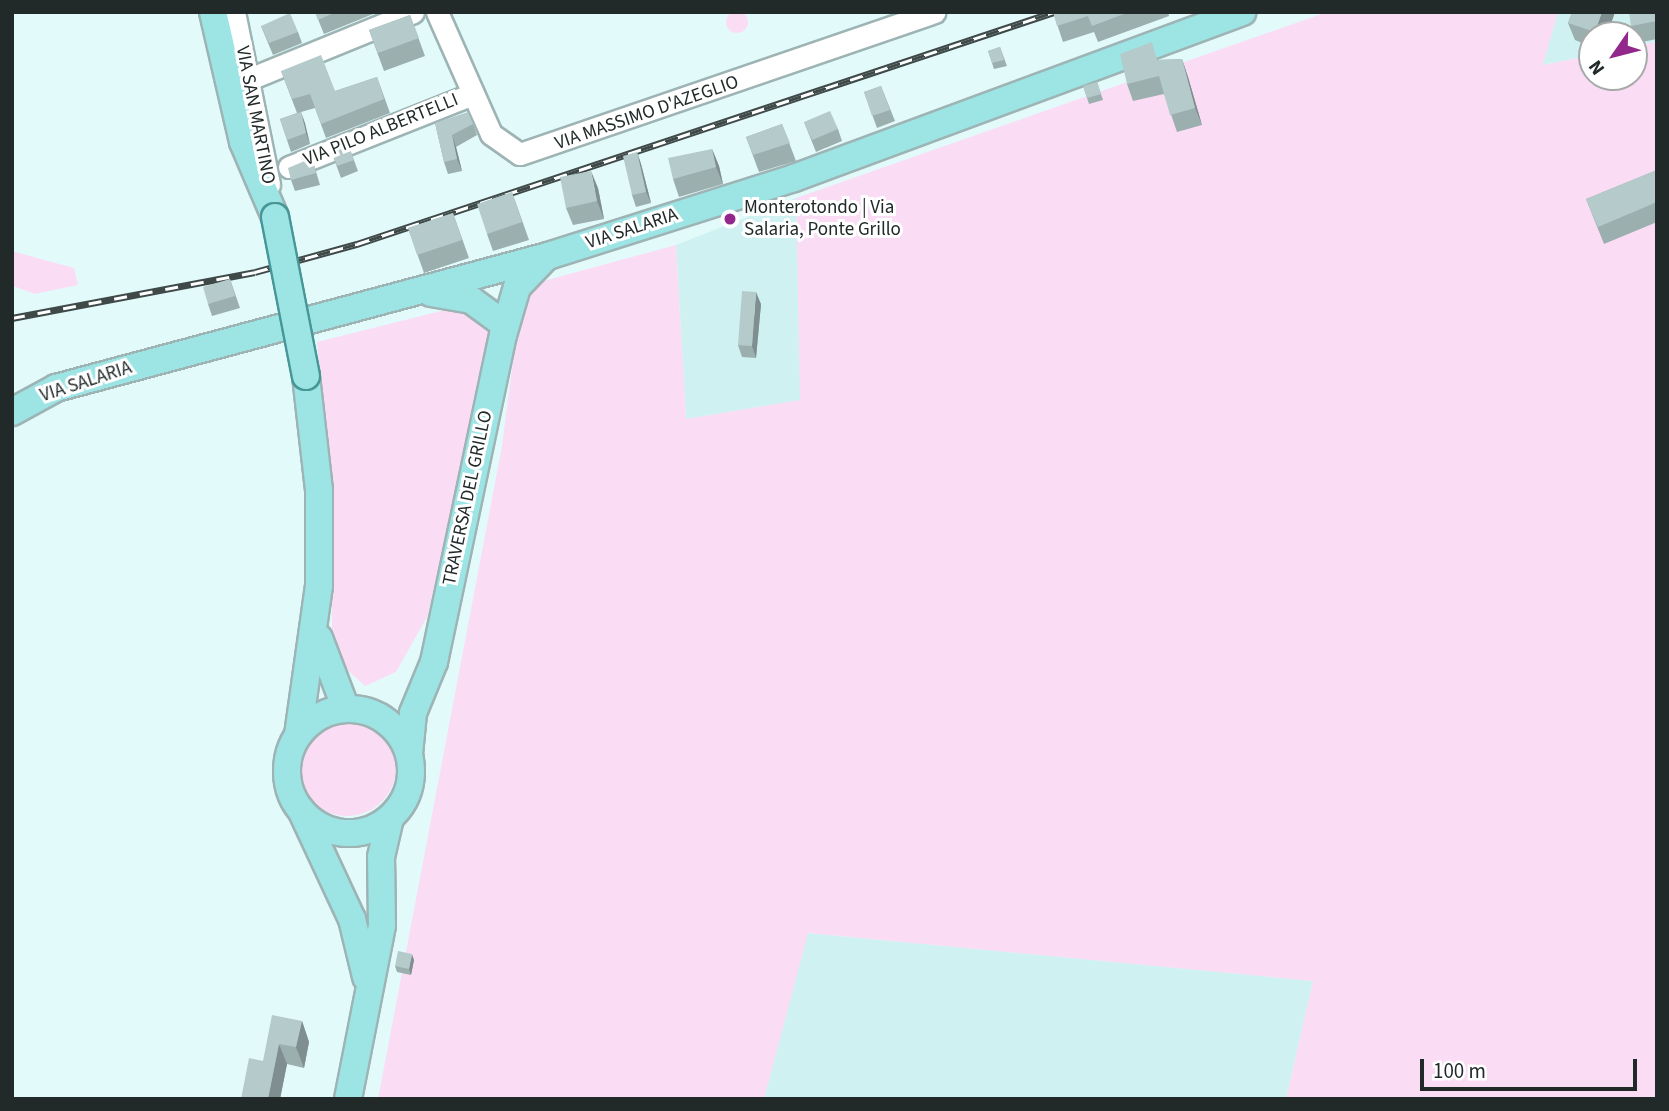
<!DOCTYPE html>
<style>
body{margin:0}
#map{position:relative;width:1669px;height:1111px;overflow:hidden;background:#e3fafa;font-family:"Source Sans 3",sans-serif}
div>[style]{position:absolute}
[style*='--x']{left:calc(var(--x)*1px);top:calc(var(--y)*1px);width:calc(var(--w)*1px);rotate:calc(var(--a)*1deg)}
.built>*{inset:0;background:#d0f1f1}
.green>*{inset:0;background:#faddf5}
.round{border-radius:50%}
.roads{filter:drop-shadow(2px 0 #9eb4b4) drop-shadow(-2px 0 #9eb4b4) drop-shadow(0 2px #9eb4b4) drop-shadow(0 -2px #9eb4b4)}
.minor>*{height:21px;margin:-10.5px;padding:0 10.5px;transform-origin:10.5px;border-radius:10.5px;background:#fff}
.major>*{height:26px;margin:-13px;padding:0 13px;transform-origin:13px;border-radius:13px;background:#9de4e5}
.major>.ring{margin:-13px;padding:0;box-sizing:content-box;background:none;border:26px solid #9de4e5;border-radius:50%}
.rail>*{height:7px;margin-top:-3.5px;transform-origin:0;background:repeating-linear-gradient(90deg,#fff 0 13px,#3e4948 0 26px);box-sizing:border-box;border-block:2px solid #3e4948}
.bridges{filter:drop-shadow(2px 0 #479798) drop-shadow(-2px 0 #479798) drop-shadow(0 2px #479798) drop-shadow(0 -2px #479798)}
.major-bridge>*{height:26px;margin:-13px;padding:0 13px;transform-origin:13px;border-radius:13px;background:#9de4e5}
.wall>*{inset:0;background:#9cafaf}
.shaded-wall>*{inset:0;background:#7f8e8e}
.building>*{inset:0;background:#b5cbcb}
.dots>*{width:19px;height:19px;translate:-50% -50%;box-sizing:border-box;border:4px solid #fff;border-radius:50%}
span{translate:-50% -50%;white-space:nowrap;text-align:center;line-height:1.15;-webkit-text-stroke:6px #fff;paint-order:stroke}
.street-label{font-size:19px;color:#212a29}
.poi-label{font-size:19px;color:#212a29}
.left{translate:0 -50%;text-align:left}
.frame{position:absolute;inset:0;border:14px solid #212a29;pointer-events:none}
.north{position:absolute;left:1578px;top:21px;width:70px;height:70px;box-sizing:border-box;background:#fff;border:2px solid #a6aaa9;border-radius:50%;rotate:235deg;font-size:19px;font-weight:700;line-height:28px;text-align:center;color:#212a29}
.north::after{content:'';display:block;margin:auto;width:24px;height:32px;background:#92288b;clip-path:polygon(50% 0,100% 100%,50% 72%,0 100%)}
.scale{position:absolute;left:1420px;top:1059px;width:217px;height:32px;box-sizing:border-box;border:4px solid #212a29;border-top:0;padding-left:9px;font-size:21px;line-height:24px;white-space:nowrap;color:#212a29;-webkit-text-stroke:5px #fff;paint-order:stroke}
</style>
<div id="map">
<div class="built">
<div style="clip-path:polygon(1558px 12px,1657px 12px,1657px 42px,1634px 46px,1634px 35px,1592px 35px,1592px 55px,1542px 65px)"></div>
<div style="clip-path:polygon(796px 198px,801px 400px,686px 419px,676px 245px)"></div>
<div style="clip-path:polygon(807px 933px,1313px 981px,1286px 1099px,764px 1099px)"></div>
</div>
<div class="green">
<div class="round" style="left:726px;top:11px;width:22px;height:22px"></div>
<div style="clip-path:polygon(1327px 12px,1558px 12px,1543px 65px,1592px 55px,1592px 77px,1634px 77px,1634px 46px,1657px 42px,1657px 1099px,1286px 1099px,1313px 981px,808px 933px,764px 1099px,378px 1099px,502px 446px,519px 315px,536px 283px,676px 245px,686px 419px,800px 400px,796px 198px)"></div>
<div style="clip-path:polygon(12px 251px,74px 268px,78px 285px,35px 294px,13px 286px)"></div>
<div style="clip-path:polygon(469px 304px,492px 330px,490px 349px,427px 617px,396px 672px,365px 686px,340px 663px,332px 629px,332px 527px,317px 342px)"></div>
<div class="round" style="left:298px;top:718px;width:98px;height:98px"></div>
</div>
<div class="roads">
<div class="minor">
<div style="--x:234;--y:12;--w:176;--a:78.5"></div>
<div style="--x:437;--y:12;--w:133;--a:66.1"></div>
<div style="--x:491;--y:134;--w:35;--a:35"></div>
<div style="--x:520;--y:154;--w:438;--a:-18.9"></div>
<div style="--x:237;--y:84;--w:190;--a:-22.2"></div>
<div style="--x:289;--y:167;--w:197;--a:-21.7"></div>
</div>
<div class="major">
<div style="--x:213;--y:12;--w:133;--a:77"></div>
<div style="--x:243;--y:142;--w:82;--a:66.9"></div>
<div style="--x:431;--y:293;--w:41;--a:9.9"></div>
<div style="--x:471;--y:300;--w:36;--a:36"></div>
<div style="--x:12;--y:412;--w:50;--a:-28.6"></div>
<div style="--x:56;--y:388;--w:509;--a:-15.02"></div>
<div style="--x:548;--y:256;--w:258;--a:-17.6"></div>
<div style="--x:794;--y:178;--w:478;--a:-20.3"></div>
<div style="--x:319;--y:638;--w:76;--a:69.2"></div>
<div class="ring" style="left:287px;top:709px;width:98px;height:98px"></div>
<div style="--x:298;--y:735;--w:150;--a:-82"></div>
<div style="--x:319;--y:586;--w:96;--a:-90"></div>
<div style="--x:319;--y:490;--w:115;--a:-96.5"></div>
<div style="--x:409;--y:754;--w:41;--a:-84.4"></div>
<div style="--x:413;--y:713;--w:55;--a:-67.6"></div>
<div style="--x:434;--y:662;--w:334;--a:-78.1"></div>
<div style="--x:503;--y:335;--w:50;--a:-73.7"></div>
<div style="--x:517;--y:287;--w:39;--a:-46"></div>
<div style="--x:303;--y:814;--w:116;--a:65"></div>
<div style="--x:352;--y:919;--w:60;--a:76.4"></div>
<div style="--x:348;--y:1099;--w:177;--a:-78.9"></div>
<div style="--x:382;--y:925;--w:68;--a:-90.8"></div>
<div style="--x:381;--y:857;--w:39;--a:-77"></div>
</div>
</div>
<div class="rail">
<div style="--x:12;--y:318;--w:247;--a:-10.7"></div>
<div style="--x:255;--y:272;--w:106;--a:-15.4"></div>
<div style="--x:357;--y:244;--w:735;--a:-18.41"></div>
</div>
<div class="bridges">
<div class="major-bridge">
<div style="--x:275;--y:217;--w:162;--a:79"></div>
</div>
</div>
<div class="wall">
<div style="clip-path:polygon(315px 12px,378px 12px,324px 34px)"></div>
<div style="clip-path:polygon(1053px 12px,1168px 12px,1169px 16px,1098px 42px,1094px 32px,1063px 42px)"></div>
<div style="clip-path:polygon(1572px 12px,1615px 12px,1607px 35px,1592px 35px,1592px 47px,1575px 40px,1568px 23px)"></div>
<div style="clip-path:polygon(1657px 12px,1657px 39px,1637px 43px,1631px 26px)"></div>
<div style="clip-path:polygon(410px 15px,425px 56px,384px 71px,369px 30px)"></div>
<div style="clip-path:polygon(261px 26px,298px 32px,302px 43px,273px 55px)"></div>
<div style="clip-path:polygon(1000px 47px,1007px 66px,994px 69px,988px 51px)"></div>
<div style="clip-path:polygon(1182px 59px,1188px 77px,1202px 125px,1177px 132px,1164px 94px,1133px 101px,1127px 84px,1158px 60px)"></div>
<div style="clip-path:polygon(281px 71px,335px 91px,377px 77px,390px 113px,326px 138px,315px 108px,301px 112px,310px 144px,291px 152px,280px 119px,297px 113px)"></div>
<div style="clip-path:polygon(1097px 82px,1103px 100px,1089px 104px,1083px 86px)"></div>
<div style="clip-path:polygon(881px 86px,895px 121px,877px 128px,864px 92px)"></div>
<div style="clip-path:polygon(804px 122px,838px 129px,842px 141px,816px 152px)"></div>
<div style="clip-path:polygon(435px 123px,473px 124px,477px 135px,456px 147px,462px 171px,448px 174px,444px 162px)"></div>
<div style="clip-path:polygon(782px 124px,796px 161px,759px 172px,746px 137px)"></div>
<div style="clip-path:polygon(348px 144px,358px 171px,341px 178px,331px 151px)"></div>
<div style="clip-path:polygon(712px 149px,719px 166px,723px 184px,679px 197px,673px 179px)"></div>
<div style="clip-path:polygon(637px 152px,641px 164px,651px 203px,636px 207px,632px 195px)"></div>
<div style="clip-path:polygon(312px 158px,320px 185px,295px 191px,291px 180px)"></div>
<div style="clip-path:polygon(1657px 170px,1657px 222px,1604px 244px,1586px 199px)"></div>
<div style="clip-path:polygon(598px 188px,604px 219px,573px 225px,566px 208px)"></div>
<div style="clip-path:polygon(512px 192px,529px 240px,493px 251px,487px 234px)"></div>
<div style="clip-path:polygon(453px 213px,469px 258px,424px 273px,408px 228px)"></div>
<div style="clip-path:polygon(230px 279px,240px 308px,212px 316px,208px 304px)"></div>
<div style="clip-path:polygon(761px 304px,756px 358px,742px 357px,738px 345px)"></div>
<div style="clip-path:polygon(414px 960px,411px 975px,397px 972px,395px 966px)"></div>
<div style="clip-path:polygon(302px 1021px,309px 1042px,304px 1068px,287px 1064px,280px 1099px,241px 1099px,263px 1061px)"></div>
</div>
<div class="shaded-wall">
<div style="clip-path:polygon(1602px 12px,1615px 12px,1607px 35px,1596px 35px,1595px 32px)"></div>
<div style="clip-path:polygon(1182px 59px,1188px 77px,1202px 125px,1195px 108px)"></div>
<div style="clip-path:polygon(301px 112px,305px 123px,310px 144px,306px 133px)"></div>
<div style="clip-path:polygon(452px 135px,456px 147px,462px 171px,457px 159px)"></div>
<div style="clip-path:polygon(712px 149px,719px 166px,723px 184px,716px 167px)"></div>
<div style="clip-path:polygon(637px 152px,641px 164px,651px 203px,646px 192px)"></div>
<div style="clip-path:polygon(591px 171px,598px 188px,604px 219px,597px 201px)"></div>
<div style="clip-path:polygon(756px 292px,761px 304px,756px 358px,752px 346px)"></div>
<div style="clip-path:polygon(412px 954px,414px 960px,411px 975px,409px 969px)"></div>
<div style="clip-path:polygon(302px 1021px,309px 1042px,304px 1068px,296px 1047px)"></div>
<div style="clip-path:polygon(279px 1044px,287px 1064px,280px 1099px,268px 1099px)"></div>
</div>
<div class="building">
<div style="clip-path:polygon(315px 12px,336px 12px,318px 20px)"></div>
<div style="clip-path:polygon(1053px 12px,1129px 12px,1092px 26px,1088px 16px,1057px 26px)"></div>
<div style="clip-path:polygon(1572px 12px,1602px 12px,1595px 32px,1568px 23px)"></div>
<div style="clip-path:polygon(1629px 12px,1657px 12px,1657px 21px,1631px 26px)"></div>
<div style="clip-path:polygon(290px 13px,298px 32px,269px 43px,261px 26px)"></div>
<div style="clip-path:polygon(410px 15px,419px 38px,378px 53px,369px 30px)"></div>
<div style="clip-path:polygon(1152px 42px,1157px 60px,1182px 59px,1195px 108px,1170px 115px,1159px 76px,1127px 84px,1120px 54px)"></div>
<div style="clip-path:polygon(1000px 47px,1004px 60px,992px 63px,988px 51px)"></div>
<div style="clip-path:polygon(321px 55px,335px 91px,377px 77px,384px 99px,321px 124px,310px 94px,292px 99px,281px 71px)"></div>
<div style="clip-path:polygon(1097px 82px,1101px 94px,1087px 98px,1083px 86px)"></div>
<div style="clip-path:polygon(881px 86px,890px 110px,872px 116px,864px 92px)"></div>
<div style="clip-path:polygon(830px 111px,838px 129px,812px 140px,804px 122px)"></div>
<div style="clip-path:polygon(301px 112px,306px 133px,287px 140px,280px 119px)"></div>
<div style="clip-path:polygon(468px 112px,473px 124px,452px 135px,457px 159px,444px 162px,435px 123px)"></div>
<div style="clip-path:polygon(782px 124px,790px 143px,753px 155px,746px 137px)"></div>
<div style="clip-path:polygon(348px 144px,354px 160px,337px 166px,331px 151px)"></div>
<div style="clip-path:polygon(712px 149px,716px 167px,673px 179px,668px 158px)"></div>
<div style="clip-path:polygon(637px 152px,646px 192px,632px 195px,623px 156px)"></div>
<div style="clip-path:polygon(312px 158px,316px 173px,291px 180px,288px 168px)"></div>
<div style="clip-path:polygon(1657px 170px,1657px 202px,1598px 227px,1586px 199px)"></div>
<div style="clip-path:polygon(591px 171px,597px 201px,566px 208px,560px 177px)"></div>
<div style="clip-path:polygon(512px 192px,522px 222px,487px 234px,477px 204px)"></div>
<div style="clip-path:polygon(453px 213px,462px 240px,417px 255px,408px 228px)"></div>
<div style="clip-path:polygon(230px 279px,235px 296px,208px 304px,203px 287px)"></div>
<div style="clip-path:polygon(742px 291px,756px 292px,752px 346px,738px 345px)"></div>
<div style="clip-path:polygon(398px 951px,412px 954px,409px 969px,395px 966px)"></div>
<div style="clip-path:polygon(272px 1015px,302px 1021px,296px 1047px,279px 1044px,268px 1099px,241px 1099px,249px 1058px,263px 1061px)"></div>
</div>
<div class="dots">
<div style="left:730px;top:219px;background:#92288b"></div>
</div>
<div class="street-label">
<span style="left:647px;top:113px;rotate:-19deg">VIA MASSIMO D'AZEGLIO</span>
<span style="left:255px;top:115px;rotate:79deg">VIA SAN MARTINO</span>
<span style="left:381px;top:130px;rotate:-22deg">VIA PILO ALBERTELLI</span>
<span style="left:632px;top:229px;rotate:-18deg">VIA SALARIA</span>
<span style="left:86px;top:382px;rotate:-18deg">VIA SALARIA</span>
<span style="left:468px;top:498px;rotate:-78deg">TRAVERSA DEL GRILLO</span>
</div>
<div class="poi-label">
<span class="left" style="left:744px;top:219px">Monterotondo | Via<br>Salaria, Ponte Grillo</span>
</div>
<div class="frame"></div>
<div class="north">N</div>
<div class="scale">100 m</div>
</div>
